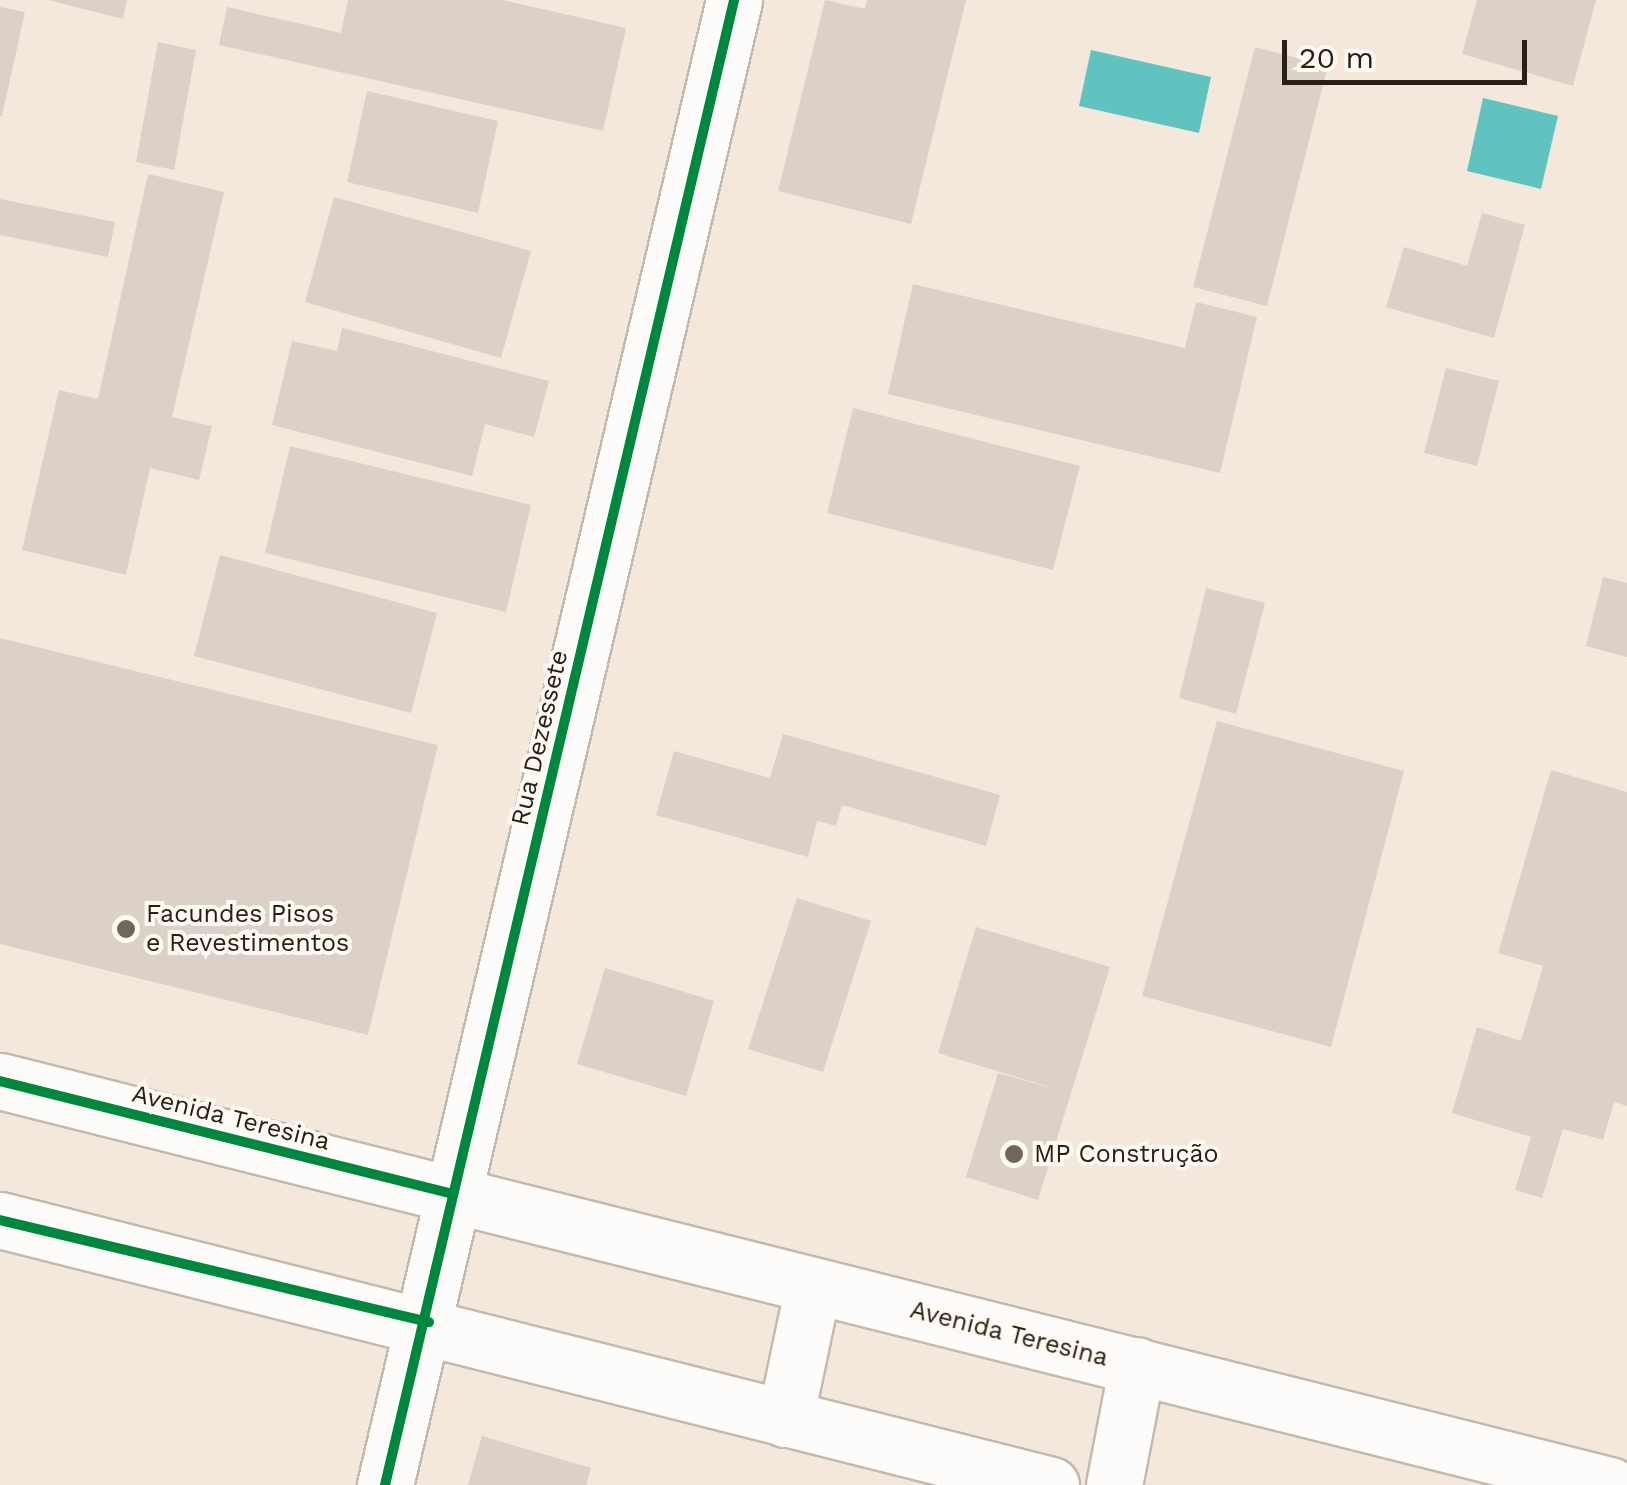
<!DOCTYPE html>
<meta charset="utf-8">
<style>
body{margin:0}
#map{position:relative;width:1627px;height:1485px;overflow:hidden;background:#f4e8dc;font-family:"Work Sans",sans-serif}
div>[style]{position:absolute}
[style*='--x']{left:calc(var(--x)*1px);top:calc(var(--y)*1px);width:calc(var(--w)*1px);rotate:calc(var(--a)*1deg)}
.water>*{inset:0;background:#61c3bf}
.building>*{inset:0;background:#dcd1c6}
.roads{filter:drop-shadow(2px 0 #c3b9ae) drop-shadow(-2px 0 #c3b9ae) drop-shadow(0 2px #c3b9ae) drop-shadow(0 -2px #c3b9ae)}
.minor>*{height:55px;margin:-27.5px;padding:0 27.5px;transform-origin:27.5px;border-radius:27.5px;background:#fdfcfa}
.major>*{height:55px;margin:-27.5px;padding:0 27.5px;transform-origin:27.5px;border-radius:27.5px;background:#fdfcfa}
.cycleway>*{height:10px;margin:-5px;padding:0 5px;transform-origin:5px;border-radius:5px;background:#00873e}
.dots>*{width:28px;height:28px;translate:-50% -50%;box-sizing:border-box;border:5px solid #fef9f3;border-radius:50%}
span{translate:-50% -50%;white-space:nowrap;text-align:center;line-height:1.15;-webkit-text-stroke:8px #fef9f3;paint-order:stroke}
.street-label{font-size:25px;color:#292015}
.poi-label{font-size:25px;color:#292015}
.left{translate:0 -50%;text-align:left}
.scale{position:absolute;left:1282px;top:40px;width:245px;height:45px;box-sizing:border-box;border:5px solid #292015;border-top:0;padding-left:12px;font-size:30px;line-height:35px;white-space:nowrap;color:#292015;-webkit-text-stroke:8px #fef9f3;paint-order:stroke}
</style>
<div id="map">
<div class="water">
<div style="clip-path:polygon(1091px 50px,1211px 77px,1199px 133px,1079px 106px)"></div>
<div style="clip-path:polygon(1483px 98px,1558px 116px,1541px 189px,1467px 171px)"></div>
</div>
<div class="building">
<div style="clip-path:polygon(48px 0,127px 0,123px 19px)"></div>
<div style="clip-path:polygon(348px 0,502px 0,626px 28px,603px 131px,219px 45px,227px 7px,341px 33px)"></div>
<div style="clip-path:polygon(825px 0,865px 9px,867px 0,966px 0,911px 224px,778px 191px)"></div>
<div style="clip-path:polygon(1477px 0,1596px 0,1573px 86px,1462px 54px)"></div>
<div style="clip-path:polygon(0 7px,25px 12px,2px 116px,0 116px)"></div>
<div style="clip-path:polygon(158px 42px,196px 50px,174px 170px,136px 162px)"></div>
<div style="clip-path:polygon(1255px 47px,1328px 66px,1267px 306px,1193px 287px)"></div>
<div style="clip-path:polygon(367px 91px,498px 121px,478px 213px,347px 182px)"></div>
<div style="clip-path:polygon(148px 174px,224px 192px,172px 417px,212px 426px,199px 480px,150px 468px,126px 575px,22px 550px,59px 390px,98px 399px)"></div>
<div style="clip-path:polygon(334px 197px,531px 251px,501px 358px,305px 302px)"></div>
<div style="clip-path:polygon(0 199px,115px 222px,108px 257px,0 235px)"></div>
<div style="clip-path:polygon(1482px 213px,1525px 225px,1494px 338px,1386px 307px,1404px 247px,1467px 266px)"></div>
<div style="clip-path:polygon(913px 284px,1185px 348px,1196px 302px,1257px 317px,1220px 473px,888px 394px)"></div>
<div style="clip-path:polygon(342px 328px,549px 381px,534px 437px,485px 424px,472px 476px,272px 425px,292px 341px,337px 351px)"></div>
<div style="clip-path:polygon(1446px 368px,1499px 381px,1477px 466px,1424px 453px)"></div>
<div style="clip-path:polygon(853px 408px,1080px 466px,1053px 570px,827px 513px)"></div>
<div style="clip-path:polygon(290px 446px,531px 505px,506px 612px,265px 553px)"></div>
<div style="clip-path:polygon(220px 555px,437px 613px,411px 713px,194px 656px)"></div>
<div style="clip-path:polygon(1603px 577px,1627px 583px,1627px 657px,1586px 646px)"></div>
<div style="clip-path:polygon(1206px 588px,1265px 603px,1236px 714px,1179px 698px)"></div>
<div style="clip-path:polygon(0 638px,438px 745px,368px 1035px,0 944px)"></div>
<div style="clip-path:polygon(1217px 721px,1404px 771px,1331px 1047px,1142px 996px)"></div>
<div style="clip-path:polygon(783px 734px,1000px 795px,986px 846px,842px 805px,836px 826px,817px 821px,808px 857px,656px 815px,674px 751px,770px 778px)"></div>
<div style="clip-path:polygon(1551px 770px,1627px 792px,1627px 1106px,1614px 1102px,1603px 1140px,1563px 1129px,1542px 1198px,1515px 1190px,1531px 1137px,1452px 1113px,1477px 1027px,1521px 1041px,1543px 966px,1498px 953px)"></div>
<div style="clip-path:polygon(797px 898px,871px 921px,823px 1072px,748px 1049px)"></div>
<div style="clip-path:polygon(976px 927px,1110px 967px,1038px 1200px,966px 1177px,998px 1073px,1066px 1092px,938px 1053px)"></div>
<div style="clip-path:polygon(605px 968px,714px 1001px,686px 1096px,577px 1064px)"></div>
<div style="clip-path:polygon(482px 1436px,591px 1468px,586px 1485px,468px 1485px)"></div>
</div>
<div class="roads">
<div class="minor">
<div style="--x:385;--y:1485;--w:1525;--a:-76.77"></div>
</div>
<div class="major">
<div style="--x:0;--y:1081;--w:1660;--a:14.09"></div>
<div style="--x:0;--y:1220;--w:1084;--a:14.15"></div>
<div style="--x:785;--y:1419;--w:136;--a:-78.1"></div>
<div style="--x:1114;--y:1485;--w:122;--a:-79.1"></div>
</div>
</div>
<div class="cycleway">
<div style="--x:0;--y:1081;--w:467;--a:14"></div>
<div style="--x:0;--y:1220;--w:441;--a:13.4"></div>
<div style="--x:385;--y:1485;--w:1525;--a:-76.77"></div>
</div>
<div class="dots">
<div style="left:126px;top:929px;background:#70665b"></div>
<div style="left:1014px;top:1154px;background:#70665b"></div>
</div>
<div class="street-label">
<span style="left:540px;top:738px;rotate:-77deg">Rua Dezessete</span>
<span style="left:231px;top:1118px;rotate:14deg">Avenida Teresina</span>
<span style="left:1009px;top:1334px;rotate:14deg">Avenida Teresina</span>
</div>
<div class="poi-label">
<span class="left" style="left:146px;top:929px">Facundes Pisos<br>e Revestimentos</span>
<span class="left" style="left:1034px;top:1154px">MP Construção</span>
</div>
<div class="scale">20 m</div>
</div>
